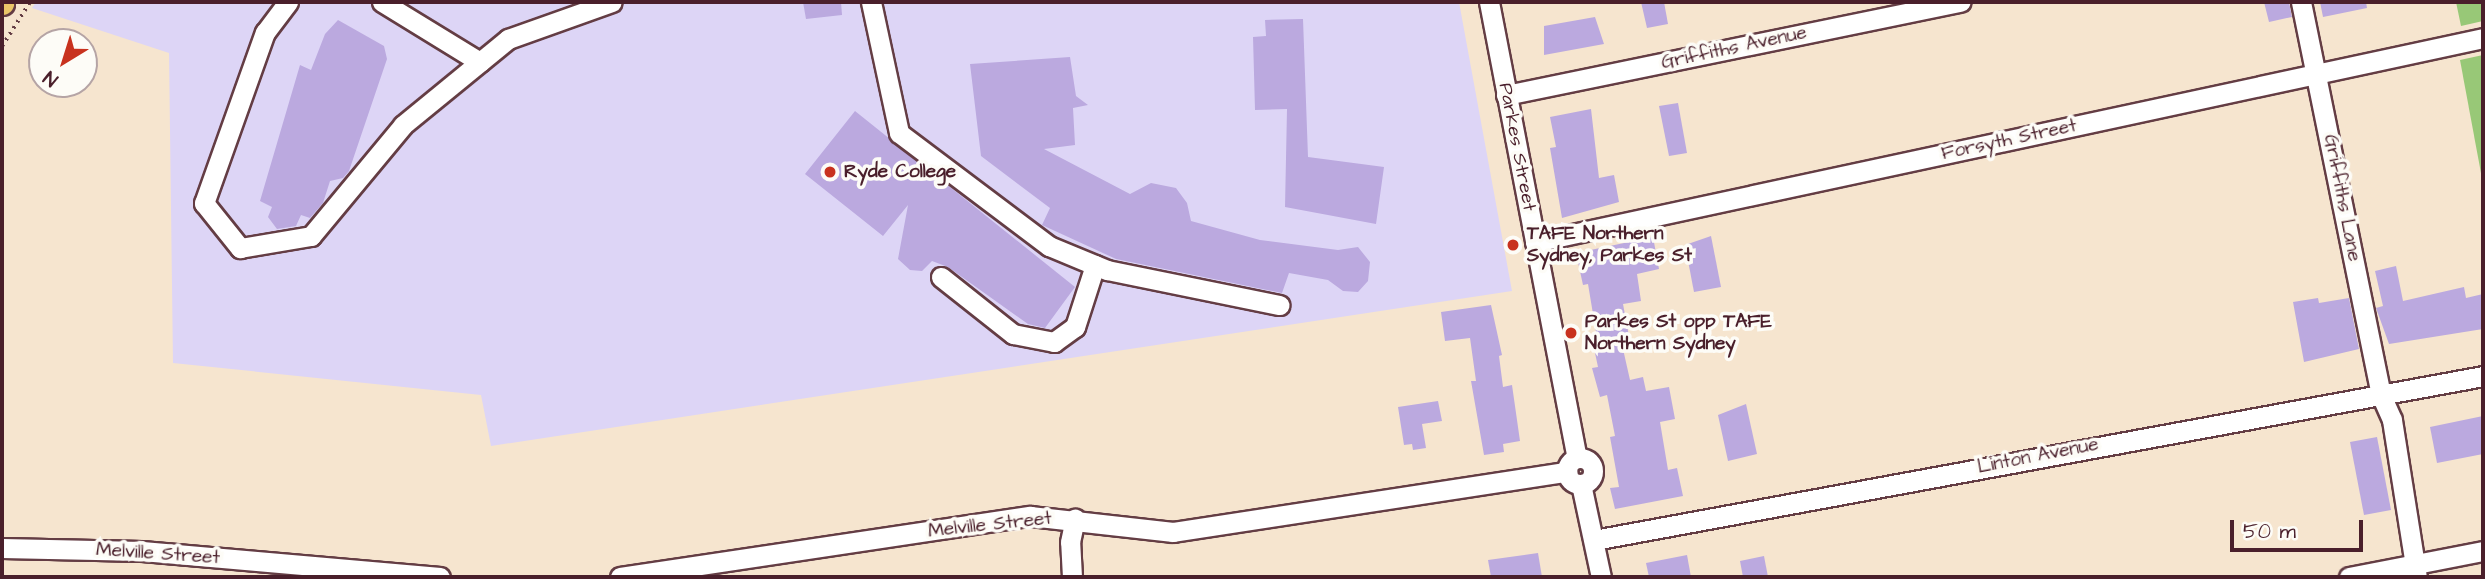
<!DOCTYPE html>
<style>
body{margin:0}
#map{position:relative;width:2485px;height:579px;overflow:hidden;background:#f6e5cf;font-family:"Architects Daughter",sans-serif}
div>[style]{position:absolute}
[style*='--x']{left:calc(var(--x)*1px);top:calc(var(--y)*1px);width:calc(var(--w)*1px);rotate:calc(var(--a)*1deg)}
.built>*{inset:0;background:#ddd5f6}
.green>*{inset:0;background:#98c877}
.building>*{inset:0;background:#bba9df}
.path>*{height:3.5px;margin-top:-1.75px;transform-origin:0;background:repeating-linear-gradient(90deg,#643d44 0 2px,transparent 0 7px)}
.roads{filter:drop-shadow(2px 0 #643d44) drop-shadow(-2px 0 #643d44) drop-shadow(0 2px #643d44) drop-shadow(0 -2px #643d44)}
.minor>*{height:19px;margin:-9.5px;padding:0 9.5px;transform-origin:9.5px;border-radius:9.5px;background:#fff}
.minor>.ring{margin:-9.5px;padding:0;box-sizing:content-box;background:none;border:19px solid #fff;border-radius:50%}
.major>*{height:23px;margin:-11.5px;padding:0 11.5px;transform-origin:11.5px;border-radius:11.5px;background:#ebc669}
.dots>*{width:19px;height:19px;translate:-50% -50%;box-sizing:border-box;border:4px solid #fdfcf7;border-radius:50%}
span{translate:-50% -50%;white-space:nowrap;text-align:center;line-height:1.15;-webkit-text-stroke:7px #fdfcf7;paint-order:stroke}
.street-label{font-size:19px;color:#4a1f2b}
.poi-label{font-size:19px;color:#4a1f2b;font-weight:700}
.left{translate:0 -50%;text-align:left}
.frame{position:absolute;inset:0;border:4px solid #4a1f2b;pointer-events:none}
.north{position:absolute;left:28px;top:28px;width:70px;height:70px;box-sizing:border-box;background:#fdfcf7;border:2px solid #b5a4a5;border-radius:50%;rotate:218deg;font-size:19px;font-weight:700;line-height:28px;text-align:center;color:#4a1f2b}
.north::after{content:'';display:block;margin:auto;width:24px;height:32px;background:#c8321e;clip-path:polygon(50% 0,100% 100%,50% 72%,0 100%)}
.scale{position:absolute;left:2230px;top:520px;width:133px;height:32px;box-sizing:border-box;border:4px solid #4a1f2b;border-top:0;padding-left:9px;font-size:21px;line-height:24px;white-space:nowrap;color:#4a1f2b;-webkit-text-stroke:5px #fdfcf7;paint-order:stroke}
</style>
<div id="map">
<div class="built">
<div style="clip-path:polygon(36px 2px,1459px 2px,1512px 291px,491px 446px,481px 395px,173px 363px,169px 53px,32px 8px)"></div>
</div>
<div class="green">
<div style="clip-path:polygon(2456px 2px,2483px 2px,2483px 21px,2461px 26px)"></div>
<div style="clip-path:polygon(2483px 55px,2483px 184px,2460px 60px)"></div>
</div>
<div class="building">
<div style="clip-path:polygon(803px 2px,841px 2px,842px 15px,806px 19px)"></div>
<div style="clip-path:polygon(1641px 2px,1664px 2px,1668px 24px,1647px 28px)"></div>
<div style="clip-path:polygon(2264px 2px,2289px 2px,2292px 17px,2269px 22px)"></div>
<div style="clip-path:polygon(2320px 2px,2366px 2px,2367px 8px,2323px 17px)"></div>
<div style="clip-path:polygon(1595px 17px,1604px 44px,1544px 55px,1544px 26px)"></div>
<div style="clip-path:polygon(1303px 19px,1308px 157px,1384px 167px,1376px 224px,1285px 207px,1287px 109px,1255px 110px,1253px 37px,1266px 36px,1265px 20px)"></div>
<div style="clip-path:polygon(338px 20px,384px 46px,387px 59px,349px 171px,343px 178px,330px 181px,323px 203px,310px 218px,301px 215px,296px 226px,277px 229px,268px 217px,272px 207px,260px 201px,300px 65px,311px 70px,325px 34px)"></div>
<div style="clip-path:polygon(1070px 57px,1076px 96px,1088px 105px,1073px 108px,1075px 145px,1044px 149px,1130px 194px,1151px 183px,1176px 188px,1187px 203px,1191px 221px,1260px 240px,1338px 250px,1358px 247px,1370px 262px,1368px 281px,1358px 292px,1343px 291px,1328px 280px,1289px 273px,1282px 293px,1116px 259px,1042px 225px,1050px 208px,981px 156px,970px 64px)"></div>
<div style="clip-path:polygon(1678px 103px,1687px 153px,1669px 156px,1659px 106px)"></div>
<div style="clip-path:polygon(1591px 109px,1599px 178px,1614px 175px,1619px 202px,1562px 218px,1550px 148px,1556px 147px,1550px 117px)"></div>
<div style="clip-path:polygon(855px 111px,1075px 287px,1045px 328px,1028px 324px,948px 267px,932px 261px,922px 271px,910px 270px,898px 259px,908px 205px,883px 236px,805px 174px)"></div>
<div style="clip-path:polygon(1711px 236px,1721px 287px,1694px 292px,1685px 245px)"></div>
<div style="clip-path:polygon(1653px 237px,1659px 269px,1637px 274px,1641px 301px,1623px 304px,1631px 347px,1623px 349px,1630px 380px,1643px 377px,1646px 391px,1669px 387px,1675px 419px,1660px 422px,1668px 470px,1677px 468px,1683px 496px,1615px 509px,1610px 488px,1619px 487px,1610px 437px,1615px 436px,1607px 395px,1600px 397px,1592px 368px,1598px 367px,1592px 339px,1597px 338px,1588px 284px,1583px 285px,1576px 253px)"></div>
<div style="clip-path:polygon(2396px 266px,2403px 301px,2464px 287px,2466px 298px,2483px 294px,2483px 329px,2389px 344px,2376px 308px,2383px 306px,2375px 271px)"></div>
<div style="clip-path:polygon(2318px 298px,2319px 303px,2349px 298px,2359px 349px,2304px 362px,2293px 302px)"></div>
<div style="clip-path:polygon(1491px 305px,1502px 355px,1499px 356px,1503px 387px,1512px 385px,1520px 441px,1503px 444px,1504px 452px,1484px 455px,1471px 381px,1476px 381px,1470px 338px,1445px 341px,1441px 312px)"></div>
<div style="clip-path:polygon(1438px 401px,1442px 421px,1422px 424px,1426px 448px,1413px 450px,1412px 444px,1404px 445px,1398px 407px)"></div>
<div style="clip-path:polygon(1746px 404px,1757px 454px,1728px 461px,1718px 415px)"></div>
<div style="clip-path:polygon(2483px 416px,2483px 454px,2437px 463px,2430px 427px)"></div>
<div style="clip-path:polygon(2377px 437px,2391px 510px,2364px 515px,2350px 442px)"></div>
<div style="clip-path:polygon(1538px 553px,1542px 577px,1491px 577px,1488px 560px)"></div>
<div style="clip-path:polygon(1687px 555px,1691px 577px,1649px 577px,1646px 563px)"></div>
<div style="clip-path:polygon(1764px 556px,1768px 577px,1743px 577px,1740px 561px)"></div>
</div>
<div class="path">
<div style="--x:2;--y:46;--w:52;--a:-57.5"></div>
</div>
<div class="roads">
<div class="minor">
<div style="--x:288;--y:2;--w:38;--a:127"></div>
<div style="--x:265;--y:32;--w:182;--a:109.6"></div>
<div style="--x:204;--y:203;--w:58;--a:51.3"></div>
<div style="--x:240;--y:248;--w:72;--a:-9.6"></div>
<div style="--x:311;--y:236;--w:144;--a:-50.3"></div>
<div style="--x:403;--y:125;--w:136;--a:-39.3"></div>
<div style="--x:508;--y:39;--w:110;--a:-19.6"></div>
<div style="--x:382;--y:2;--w:115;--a:31.5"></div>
<div style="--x:871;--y:2;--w:134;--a:77.9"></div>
<div style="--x:899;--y:133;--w:188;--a:37"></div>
<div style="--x:1049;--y:246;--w:63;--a:22.5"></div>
<div style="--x:1107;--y:270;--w:176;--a:11.5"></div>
<div style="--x:1489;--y:2;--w:464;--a:79.1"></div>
<div style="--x:2301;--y:2;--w:401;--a:78.5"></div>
<div style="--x:2381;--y:395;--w:27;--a:66"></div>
<div style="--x:2392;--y:420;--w:159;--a:81"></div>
<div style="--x:1506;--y:95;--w:464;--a:-11.6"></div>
<div style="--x:1535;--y:242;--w:970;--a:-12.14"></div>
<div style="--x:941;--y:277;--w:92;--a:38.4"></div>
<div style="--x:1013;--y:334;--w:42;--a:11"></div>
<div style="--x:1054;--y:342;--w:26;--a:-36"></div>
<div style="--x:1075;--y:327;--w:65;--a:-72.1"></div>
<div class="ring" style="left:1567px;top:458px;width:7px;height:7px"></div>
<div style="--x:1581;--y:484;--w:95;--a:77.9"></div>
<div style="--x:1594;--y:540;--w:904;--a:-10.45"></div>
<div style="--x:2;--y:548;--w:140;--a:1.2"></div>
<div style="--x:142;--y:551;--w:299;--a:5"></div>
<div style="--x:620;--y:577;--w:415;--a:-8.5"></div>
<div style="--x:1030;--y:516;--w:144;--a:6.4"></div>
<div style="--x:1173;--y:532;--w:399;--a:-8.7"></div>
<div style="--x:1072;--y:577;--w:35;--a:-93"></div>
<div style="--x:1070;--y:542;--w:24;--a:-78"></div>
<div style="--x:2349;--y:577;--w:136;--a:-11"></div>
</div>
<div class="major">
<div style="--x:2;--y:3;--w:1;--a:-90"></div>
</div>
</div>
<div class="dots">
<div style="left:830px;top:172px;background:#c8321e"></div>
<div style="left:1513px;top:245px;background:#c8321e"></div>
<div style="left:1571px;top:333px;background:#c8321e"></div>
</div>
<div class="street-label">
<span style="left:1734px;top:48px;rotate:-12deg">Griffiths Avenue</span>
<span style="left:2009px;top:140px;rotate:-12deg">Forsyth Street</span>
<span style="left:1517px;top:147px;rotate:79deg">Parkes Street</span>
<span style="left:2342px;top:198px;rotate:79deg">Griffiths Lane</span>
<span style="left:2038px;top:456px;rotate:-11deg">Linton Avenue</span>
<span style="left:990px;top:525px;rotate:-6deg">Melville Street</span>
<span style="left:158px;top:554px;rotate:4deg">Melville Street</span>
</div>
<div class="poi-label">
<span class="left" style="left:844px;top:172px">Ryde College</span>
<span class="left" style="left:1527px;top:245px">TAFE Northern<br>Sydney, Parkes St</span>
<span class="left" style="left:1585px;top:333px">Parkes St opp TAFE<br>Northern Sydney</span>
</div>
<div class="frame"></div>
<div class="north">N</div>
<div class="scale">50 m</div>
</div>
